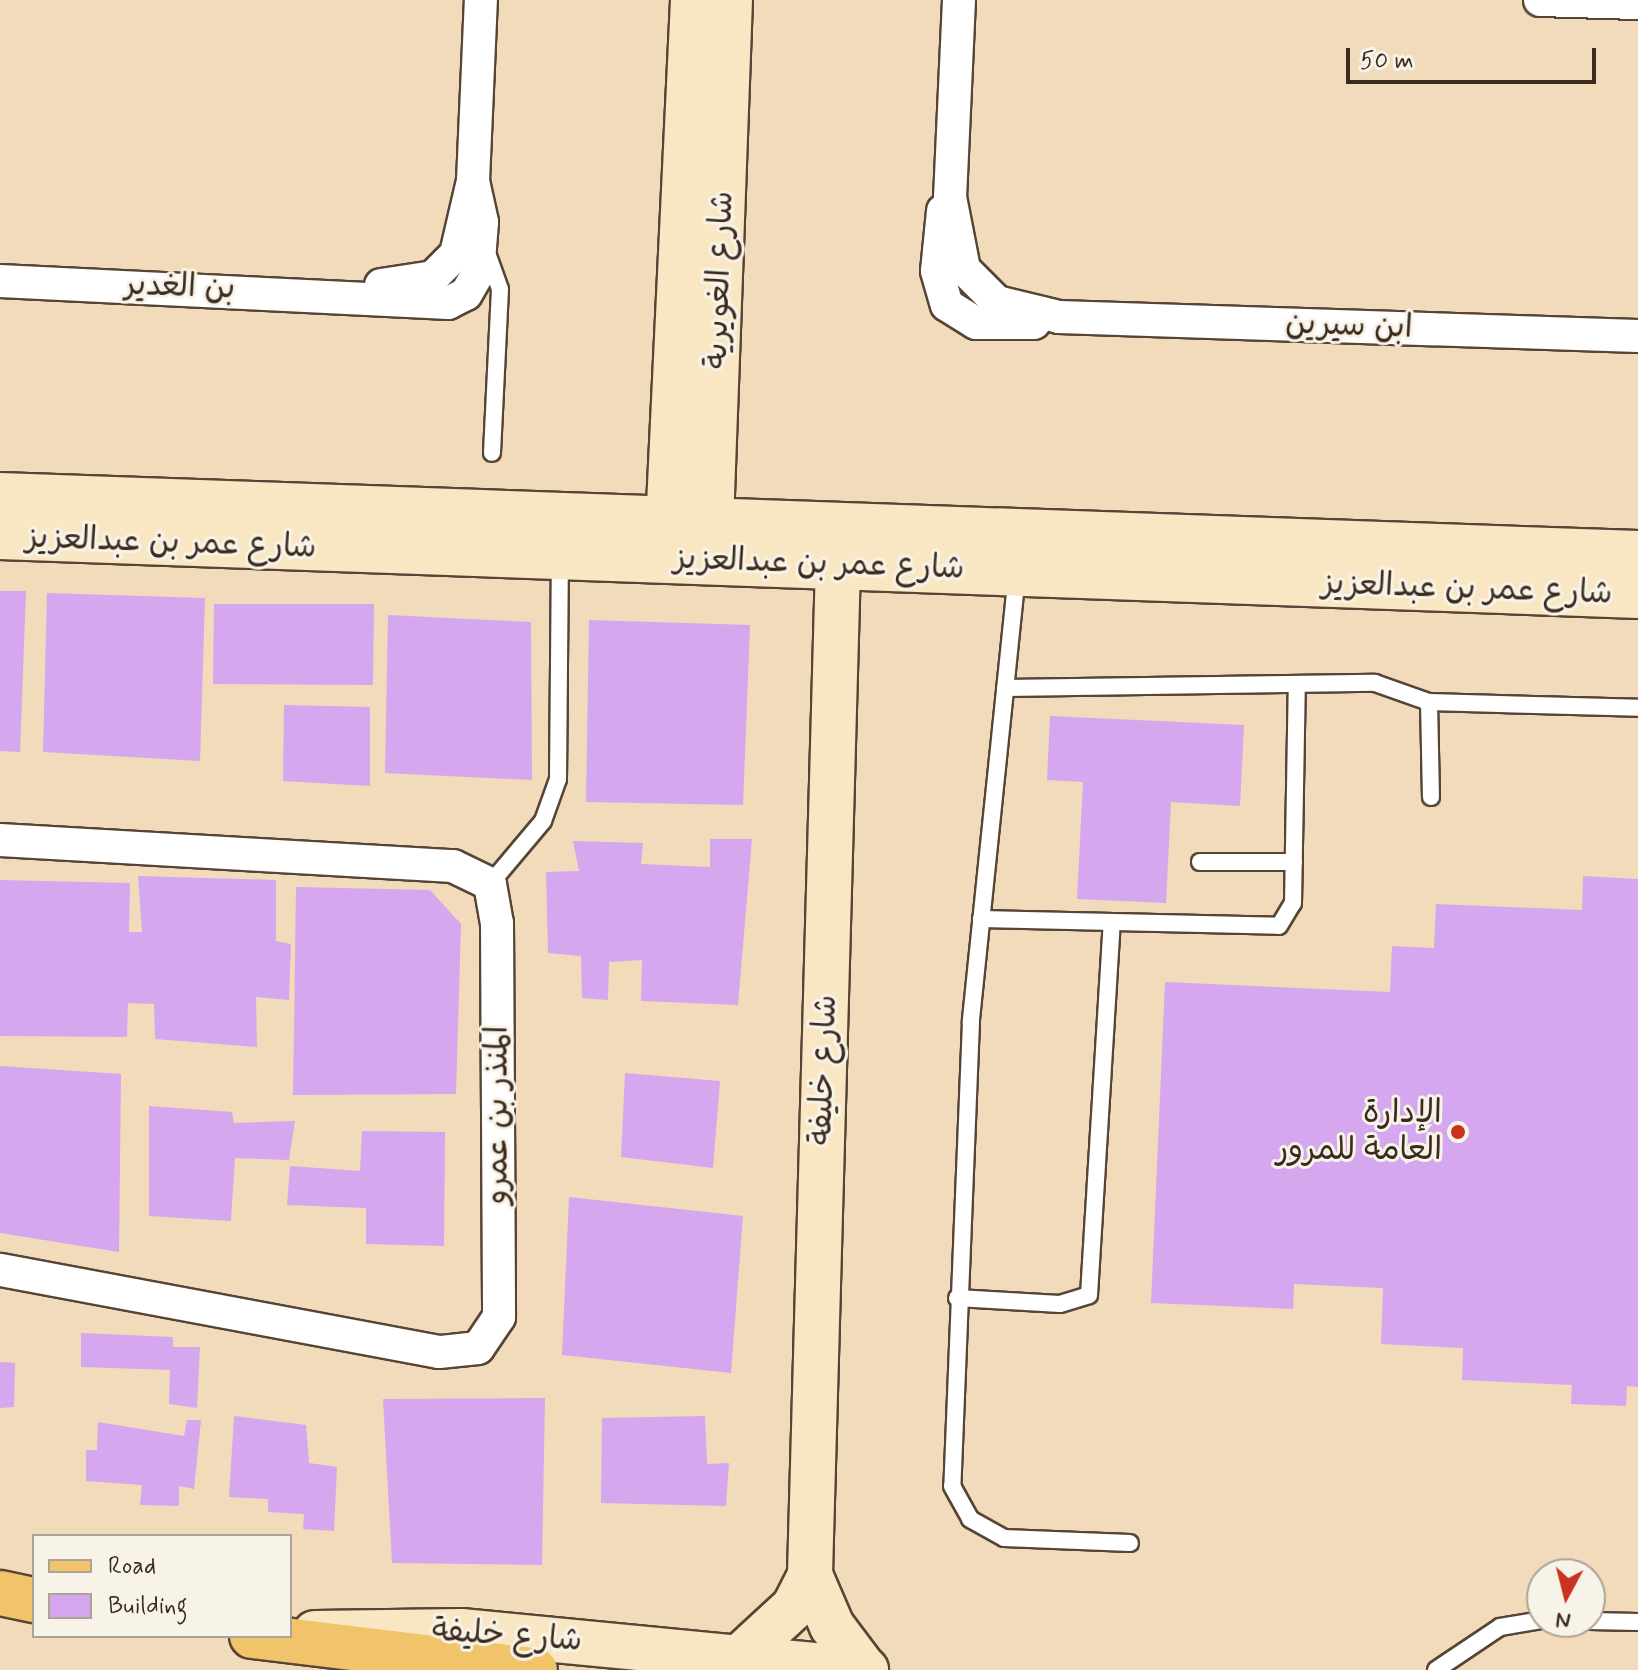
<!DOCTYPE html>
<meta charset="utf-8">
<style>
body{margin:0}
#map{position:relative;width:1638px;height:1670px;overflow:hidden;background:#f1dbbb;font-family:Mynerve,"Playpen Sans Arabic",sans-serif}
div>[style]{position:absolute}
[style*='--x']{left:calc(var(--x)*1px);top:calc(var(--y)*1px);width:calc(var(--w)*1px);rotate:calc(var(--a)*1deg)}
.building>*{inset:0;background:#d4a7ee}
.roads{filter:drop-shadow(2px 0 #564536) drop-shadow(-2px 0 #564536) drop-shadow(0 2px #564536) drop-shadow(0 -2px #564536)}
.lane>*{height:16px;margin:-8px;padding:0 8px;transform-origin:8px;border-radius:8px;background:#fff}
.street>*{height:32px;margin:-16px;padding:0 16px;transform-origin:16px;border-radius:16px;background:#fff}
.secondary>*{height:44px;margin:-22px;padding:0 22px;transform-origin:22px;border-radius:22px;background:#f9e7c3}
.primary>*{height:44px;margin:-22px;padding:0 22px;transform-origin:22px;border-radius:22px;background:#f1c36a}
.dots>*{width:22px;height:22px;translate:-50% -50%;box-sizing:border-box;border:4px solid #f7f3e8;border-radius:50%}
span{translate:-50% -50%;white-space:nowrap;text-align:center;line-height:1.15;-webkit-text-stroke:6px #f7f3e8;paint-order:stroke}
.street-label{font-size:32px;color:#3b2a1e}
.poi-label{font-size:32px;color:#3b2a1e}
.right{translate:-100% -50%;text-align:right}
.legend{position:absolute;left:32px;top:1534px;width:260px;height:104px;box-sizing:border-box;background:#f7f3e8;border:2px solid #aca397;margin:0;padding:10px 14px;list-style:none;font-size:24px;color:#3b2a1e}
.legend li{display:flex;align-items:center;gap:16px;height:40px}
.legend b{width:40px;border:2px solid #aca397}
.north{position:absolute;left:1526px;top:1558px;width:80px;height:80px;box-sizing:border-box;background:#f7f3e8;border:2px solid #aca397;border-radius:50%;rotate:187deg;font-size:22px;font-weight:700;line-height:32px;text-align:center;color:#3b2a1e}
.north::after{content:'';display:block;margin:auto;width:28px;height:36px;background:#c8321e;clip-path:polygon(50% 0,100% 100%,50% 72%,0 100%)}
.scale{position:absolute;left:1346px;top:48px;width:250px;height:36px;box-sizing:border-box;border:4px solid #3b2a1e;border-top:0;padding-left:10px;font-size:24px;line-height:28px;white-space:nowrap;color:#3b2a1e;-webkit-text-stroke:6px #f7f3e8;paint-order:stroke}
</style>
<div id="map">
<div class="building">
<div style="clip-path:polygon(0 591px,26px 591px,20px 752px,0 751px)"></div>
<div style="clip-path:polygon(47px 593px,205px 598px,200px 761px,43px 752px)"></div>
<div style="clip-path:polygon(214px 604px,374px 604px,373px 685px,213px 684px)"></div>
<div style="clip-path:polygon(388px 615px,531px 622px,532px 780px,385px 773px)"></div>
<div style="clip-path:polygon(589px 620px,750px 625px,743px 805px,586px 802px)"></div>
<div style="clip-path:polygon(284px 705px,370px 707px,370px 786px,283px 781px)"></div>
<div style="clip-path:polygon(1050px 716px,1244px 725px,1240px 806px,1171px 802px,1166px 903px,1077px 899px,1083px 782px,1047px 780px)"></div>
<div style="clip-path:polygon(710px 839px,752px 839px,738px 1005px,641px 1001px,642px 960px,609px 962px,608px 1000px,582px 998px,581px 956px,548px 953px,546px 872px,579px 871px,573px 841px,643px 843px,641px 864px,710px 867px)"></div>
<div style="clip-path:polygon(138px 876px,276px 880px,276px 941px,291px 944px,289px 1000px,256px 997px,257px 1047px,155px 1039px,154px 1004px,128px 1003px,127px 1037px,0 1036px,0 880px,130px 883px,129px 932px,142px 932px)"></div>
<div style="clip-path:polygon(1583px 876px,1638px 879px,1638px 1387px,1627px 1386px,1626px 1406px,1571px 1404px,1572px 1385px,1462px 1380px,1463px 1348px,1381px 1344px,1383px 1288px,1294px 1284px,1293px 1309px,1151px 1303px,1165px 982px,1390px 992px,1392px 946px,1434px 948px,1436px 904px,1582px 910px)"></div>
<div style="clip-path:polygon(296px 887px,430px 890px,461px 924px,456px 1094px,293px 1095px)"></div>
<div style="clip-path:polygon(0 1066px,121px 1074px,119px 1252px,0 1233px)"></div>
<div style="clip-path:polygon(625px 1073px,720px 1081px,713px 1168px,621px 1157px)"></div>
<div style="clip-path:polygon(149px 1106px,232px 1112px,234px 1123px,295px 1121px,289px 1160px,235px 1158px,231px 1221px,149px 1216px)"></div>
<div style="clip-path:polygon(362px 1131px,445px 1132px,444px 1246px,366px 1244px,366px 1208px,287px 1205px,290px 1166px,360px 1171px)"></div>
<div style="clip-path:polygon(569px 1197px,743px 1216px,731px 1373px,562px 1355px)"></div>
<div style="clip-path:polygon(81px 1333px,173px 1337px,173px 1347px,200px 1347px,197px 1408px,169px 1404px,170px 1370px,81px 1367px)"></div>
<div style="clip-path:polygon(0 1362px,15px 1363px,14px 1407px,0 1408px)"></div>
<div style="clip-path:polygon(545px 1398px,542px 1565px,392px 1563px,383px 1399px)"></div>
<div style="clip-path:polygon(234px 1416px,306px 1425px,309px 1463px,337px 1467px,334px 1531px,303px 1529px,304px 1514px,268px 1512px,268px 1499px,229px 1497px)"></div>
<div style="clip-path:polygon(705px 1416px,707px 1464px,729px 1463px,726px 1506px,601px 1503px,602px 1418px)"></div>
<div style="clip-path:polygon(187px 1420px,201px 1420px,194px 1489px,179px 1486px,179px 1506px,140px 1505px,142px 1485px,86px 1481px,86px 1450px,97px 1450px,98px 1422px,184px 1436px)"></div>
</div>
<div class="roads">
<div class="lane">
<div style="--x:486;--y:250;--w:41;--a:70.3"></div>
<div style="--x:500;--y:289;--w:164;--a:92.8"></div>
<div style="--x:1017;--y:574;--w:450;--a:95.9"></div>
<div style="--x:971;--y:1022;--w:464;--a:92.3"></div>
<div style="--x:952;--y:1486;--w:38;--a:61"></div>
<div style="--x:970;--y:1519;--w:39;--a:29"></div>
<div style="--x:1004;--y:1538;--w:126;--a:2.3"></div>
<div style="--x:1005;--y:688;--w:370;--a:-0.8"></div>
<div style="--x:1375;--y:683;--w:57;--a:19.4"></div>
<div style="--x:1429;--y:702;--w:209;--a:1.6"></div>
<div style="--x:1429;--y:702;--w:95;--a:88.8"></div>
<div style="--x:1200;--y:862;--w:94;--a:0"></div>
<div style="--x:490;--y:884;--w:82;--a:-49.9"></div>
<div style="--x:543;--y:821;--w:45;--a:-70.3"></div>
<div style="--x:558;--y:779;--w:219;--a:-89.5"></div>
<div style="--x:981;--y:919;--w:298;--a:1.3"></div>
<div style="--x:1279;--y:926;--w:27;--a:-59"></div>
<div style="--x:1293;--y:903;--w:219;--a:-89"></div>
<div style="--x:957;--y:1298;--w:103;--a:3.3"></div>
<div style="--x:1060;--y:1304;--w:30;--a:-17"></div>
<div style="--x:1089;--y:1295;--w:373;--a:-86.5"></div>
<div style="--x:1590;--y:1621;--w:48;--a:1.2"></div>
<div style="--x:1436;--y:1670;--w:77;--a:-33.9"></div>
<div style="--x:1500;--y:1627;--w:43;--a:-9.5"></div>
</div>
<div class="street">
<div style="--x:959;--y:0;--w:197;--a:92.6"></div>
<div style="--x:950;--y:197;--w:73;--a:79"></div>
<div style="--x:964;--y:269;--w:47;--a:45"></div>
<div style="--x:997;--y:302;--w:64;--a:13.6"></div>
<div style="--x:1059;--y:317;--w:579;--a:1.88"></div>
<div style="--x:1540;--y:0;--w:98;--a:1.8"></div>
<div style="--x:943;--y:211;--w:60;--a:95.7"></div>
<div style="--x:937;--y:271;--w:35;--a:74"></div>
<div style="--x:947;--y:305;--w:34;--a:32"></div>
<div style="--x:976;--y:323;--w:58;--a:0"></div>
<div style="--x:0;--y:281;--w:449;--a:2.8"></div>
<div style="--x:448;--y:303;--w:20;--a:-27"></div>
<div style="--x:466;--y:294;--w:24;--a:-60"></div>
<div style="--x:478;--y:273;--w:51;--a:-85.5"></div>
<div style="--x:482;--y:222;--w:42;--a:-102.4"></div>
<div style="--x:381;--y:285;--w:53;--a:-8.7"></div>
<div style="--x:433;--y:277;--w:33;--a:-45"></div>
<div style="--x:456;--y:254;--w:75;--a:-76.9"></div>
<div style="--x:473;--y:181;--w:181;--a:-87.5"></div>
<div style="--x:0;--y:840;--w:454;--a:3.3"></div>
<div style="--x:453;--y:866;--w:41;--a:25.9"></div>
<div style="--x:490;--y:884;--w:40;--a:80"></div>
<div style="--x:497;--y:923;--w:394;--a:89.7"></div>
<div style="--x:499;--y:1317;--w:37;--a:124"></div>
<div style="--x:478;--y:1348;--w:39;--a:174"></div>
<div style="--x:439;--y:1352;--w:447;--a:-169.4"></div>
</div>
<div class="secondary">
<div style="--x:0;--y:495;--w:1639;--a:2.03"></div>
<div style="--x:0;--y:537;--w:1639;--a:2.06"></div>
<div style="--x:667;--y:548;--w:549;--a:-87.28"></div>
<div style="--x:710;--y:550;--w:550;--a:-87.92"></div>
<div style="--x:838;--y:565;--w:1010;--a:91.59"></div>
<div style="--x:810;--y:1575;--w:56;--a:66.7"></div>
<div style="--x:832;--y:1626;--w:55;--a:53.1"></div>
<div style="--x:315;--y:1633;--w:146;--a:-0.8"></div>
<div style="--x:461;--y:1631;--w:407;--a:5.5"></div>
<div style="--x:743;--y:1654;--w:69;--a:-42.7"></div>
<div style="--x:794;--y:1607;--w:36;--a:-63"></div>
</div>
<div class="primary">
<div style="--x:0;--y:1593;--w:35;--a:12"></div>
<div style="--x:252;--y:1636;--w:285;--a:6.9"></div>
</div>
</div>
<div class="dots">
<div style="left:1458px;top:1132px;background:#c8321e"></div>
</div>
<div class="street-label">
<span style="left:720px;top:280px;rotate:-88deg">شارع الغويرية</span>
<span style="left:180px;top:287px;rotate:2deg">بن الغدير</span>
<span style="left:1349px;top:326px;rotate:2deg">ابن سيرين</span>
<span style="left:171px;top:543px;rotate:2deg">شارع عمر بن عبدالعزيز</span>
<span style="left:819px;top:564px;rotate:2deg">شارع عمر بن عبدالعزيز</span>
<span style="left:1467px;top:589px;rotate:2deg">شارع عمر بن عبدالعزيز</span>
<span style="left:824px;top:1070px;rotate:-88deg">شارع خليفة</span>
<span style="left:498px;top:1115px;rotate:-90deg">المنذر بن عمرو</span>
<span style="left:507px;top:1636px;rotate:4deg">شارع خليفة</span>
</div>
<div class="poi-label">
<span class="right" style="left:1442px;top:1132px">الإدارة<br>العامة للمرور</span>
</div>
<ul class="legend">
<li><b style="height:10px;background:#f1c36a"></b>Road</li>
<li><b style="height:22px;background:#d4a7ee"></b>Building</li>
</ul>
<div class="north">N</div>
<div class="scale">50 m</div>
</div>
